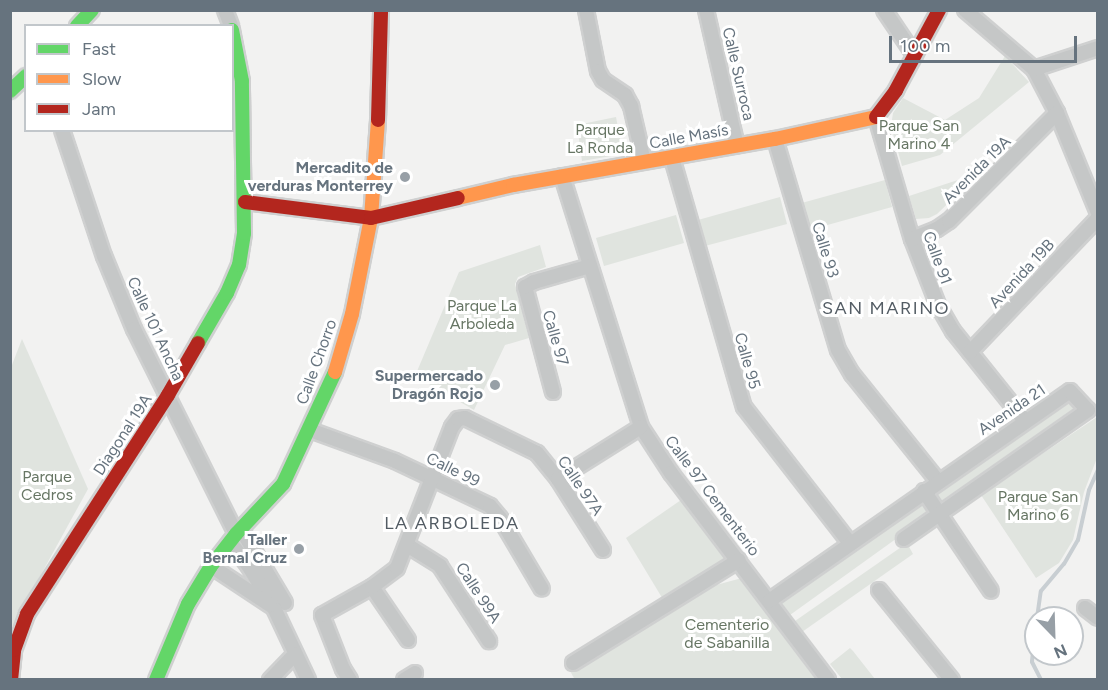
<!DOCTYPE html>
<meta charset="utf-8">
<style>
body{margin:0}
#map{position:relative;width:1108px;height:690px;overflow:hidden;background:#f2f2f1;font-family:Figtree,sans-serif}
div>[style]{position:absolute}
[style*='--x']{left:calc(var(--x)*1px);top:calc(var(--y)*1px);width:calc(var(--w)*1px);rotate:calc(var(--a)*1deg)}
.green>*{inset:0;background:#e0e4df}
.stream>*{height:4px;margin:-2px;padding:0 2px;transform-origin:2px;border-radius:2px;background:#c8ced2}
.roads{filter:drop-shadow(2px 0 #cfd0d0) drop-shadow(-2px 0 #cfd0d0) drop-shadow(0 2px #cfd0d0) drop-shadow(0 -2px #cfd0d0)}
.street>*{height:14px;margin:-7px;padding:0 7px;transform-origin:7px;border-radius:7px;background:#c5c7c7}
.fast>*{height:14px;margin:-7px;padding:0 7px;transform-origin:7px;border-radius:7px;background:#63d668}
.slow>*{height:14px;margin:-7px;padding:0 7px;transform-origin:7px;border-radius:7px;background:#ff974d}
.jam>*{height:14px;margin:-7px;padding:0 7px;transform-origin:7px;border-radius:7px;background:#b3261e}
.dots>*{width:16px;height:16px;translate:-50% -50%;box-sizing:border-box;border:3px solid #fff;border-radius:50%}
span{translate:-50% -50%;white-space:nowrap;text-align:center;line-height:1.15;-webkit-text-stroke:6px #fff;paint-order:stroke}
.street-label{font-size:16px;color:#66737e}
.park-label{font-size:16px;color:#677664}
.poi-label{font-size:16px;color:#66737e;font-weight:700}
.right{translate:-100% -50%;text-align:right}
.neighbourhood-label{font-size:18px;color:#535c64;letter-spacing:1.5px}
.frame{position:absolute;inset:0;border:12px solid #66737e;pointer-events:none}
.legend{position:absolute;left:24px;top:24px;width:210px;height:108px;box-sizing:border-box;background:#fff;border:2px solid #c2c7cb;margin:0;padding:8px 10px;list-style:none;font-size:18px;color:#66737e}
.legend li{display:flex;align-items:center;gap:12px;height:30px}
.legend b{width:30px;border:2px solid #c2c7cb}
.north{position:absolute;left:1024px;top:606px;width:60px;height:60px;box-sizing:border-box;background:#fff;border:2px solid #c2c7cb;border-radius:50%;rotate:157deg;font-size:16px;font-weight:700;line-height:24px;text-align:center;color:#66737e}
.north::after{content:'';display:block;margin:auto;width:21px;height:27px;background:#979fa6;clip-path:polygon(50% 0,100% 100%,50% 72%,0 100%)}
.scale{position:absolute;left:889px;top:36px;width:188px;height:27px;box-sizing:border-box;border:3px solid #66737e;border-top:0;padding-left:8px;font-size:18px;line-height:21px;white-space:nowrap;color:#66737e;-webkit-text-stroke:4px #fff;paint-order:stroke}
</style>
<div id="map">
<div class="green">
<div style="clip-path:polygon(1005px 56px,1029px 82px,940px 155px,902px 166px,891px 126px,893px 113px,903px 98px,945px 120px,979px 98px)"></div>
<div style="clip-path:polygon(616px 117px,623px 154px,582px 161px,577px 125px)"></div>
<div style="clip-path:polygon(961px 179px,967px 185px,937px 214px,929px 218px,916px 219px,909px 196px)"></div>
<div style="clip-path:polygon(885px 180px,892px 207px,806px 231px,798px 204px)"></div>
<div style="clip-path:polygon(780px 197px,787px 224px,705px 246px,698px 220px)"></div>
<div style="clip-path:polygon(676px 215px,684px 243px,604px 266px,596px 238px)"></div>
<div style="clip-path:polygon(540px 245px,546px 267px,518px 277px,515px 284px,529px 338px,505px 345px,474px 410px,415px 376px,459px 272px)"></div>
<div style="clip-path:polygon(22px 339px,88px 489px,11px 629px,10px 370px)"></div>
<div style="clip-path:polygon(1068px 398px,1080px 410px,941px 506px,931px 492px)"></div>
<div style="clip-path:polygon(1097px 417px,1097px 458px,1084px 492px,1073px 540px,1059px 563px,1036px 578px,981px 495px)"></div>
<div style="clip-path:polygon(923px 499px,932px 513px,790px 615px,778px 600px)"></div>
<div style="clip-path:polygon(681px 500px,728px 561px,664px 601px,626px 538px)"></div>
<div style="clip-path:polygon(907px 543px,913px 554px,802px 632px,795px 621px)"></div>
<div style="clip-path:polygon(742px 578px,819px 679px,575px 680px,569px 669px,716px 585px)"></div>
<div style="clip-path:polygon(850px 648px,853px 651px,875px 679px,842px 679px,830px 664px)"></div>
</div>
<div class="stream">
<div style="--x:1037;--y:618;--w:27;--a:-82"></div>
<div style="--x:1041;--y:591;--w:35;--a:-50"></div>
<div style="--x:1064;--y:564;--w:28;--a:-60"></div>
<div style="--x:1078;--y:540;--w:51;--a:-77.6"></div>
<div style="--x:1089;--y:490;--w:22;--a:-66"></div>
<div style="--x:1036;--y:623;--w:39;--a:96"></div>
<div style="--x:1032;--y:662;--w:20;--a:63"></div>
</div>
<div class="roads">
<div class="street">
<div style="--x:225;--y:10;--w:17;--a:69"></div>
<div style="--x:586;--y:10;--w:62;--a:78.9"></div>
<div style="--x:598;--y:71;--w:10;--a:61"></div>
<div style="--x:603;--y:80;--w:27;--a:34"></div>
<div style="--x:625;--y:95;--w:13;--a:61"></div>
<div style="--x:631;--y:106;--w:57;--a:76.9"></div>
<div style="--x:706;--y:10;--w:139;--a:77.2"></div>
<div style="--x:884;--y:10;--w:55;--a:56"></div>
<div style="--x:965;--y:10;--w:91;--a:40.5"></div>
<div style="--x:1034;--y:69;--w:50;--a:62.4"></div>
<div style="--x:1057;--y:113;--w:108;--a:67.7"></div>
<div style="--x:1034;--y:69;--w:67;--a:-18.2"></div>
<div style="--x:876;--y:117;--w:127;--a:73.6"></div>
<div style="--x:912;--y:239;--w:71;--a:68.5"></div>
<div style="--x:938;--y:305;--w:30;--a:60"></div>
<div style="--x:953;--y:331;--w:115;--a:51.3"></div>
<div style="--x:62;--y:130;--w:133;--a:71.6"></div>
<div style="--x:104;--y:256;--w:79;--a:67.7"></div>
<div style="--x:134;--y:329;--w:229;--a:63.5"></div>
<div style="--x:775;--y:139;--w:220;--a:73.4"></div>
<div style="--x:838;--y:350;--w:28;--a:60"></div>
<div style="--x:852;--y:374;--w:137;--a:51.2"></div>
<div style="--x:672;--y:158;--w:259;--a:73.9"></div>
<div style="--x:744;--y:407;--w:171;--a:52.1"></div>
<div style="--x:562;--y:176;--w:263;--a:72.5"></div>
<div style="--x:641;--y:427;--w:55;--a:56.9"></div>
<div style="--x:671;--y:473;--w:260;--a:52.8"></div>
<div style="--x:912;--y:239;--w:27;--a:-22"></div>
<div style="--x:937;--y:229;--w:14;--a:-34"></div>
<div style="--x:949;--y:221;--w:153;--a:-45"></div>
<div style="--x:970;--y:352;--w:185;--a:-46.3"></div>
<div style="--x:553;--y:392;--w:109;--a:-104.9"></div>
<div style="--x:525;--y:287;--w:10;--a:-29"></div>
<div style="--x:534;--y:282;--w:58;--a:-15.9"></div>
<div style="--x:310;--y:430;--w:90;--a:20"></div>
<div style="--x:395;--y:461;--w:105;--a:25.3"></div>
<div style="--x:490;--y:506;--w:16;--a:50"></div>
<div style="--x:500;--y:518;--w:82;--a:59.4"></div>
<div style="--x:558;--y:479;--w:98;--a:-32.1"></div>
<div style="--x:924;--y:491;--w:120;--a:56.2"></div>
<div style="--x:241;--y:529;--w:86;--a:59.3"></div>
<div style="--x:230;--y:542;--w:29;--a:52"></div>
<div style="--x:248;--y:565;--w:50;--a:58.8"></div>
<div style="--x:274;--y:608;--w:80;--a:64.7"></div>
<div style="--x:407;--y:545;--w:39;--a:32"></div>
<div style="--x:440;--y:566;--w:90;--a:56.8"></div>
<div style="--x:211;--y:566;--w:71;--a:33.5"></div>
<div style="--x:372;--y:587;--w:64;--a:55.8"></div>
<div style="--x:879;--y:590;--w:116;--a:51"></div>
<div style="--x:769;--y:601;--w:367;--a:-34.9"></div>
<div style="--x:1070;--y:391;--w:26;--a:47"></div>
<div style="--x:1088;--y:410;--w:225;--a:145"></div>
<div style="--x:1085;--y:608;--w:16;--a:38"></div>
<div style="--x:573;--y:663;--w:195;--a:-31.8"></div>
<div style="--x:270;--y:680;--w:36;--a:-46"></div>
<div style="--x:350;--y:680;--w:13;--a:-122"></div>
<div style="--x:343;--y:669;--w:58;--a:-111.3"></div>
<div style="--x:322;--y:615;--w:57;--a:-29.2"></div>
<div style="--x:372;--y:587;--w:31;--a:-37"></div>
<div style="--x:397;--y:568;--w:151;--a:-68.7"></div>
<div style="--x:452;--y:427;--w:10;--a:-53"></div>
<div style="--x:458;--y:419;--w:7;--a:-8"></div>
<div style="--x:465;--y:418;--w:80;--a:25.9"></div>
<div style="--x:537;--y:453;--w:33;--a:51"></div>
<div style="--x:558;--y:479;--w:84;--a:57.6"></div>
<div style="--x:404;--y:680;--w:13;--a:-32"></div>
</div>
<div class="fast">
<div style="--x:77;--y:26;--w:22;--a:-47"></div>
<div style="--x:10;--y:91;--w:22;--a:-43"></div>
<div style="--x:198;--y:343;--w:58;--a:-59.9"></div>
<div style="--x:227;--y:293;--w:30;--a:-67"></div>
<div style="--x:239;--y:265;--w:32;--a:-81"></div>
<div style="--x:244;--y:233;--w:152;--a:-90.8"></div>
<div style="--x:242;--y:81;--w:52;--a:-101.1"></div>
<div style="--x:156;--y:680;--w:82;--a:-67.2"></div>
<div style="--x:188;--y:604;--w:44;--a:-58.8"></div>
<div style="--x:211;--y:566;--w:41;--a:-52"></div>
<div style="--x:236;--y:534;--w:69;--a:-46.8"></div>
<div style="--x:283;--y:484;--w:123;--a:-65.1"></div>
</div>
<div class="slow">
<div style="--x:458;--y:198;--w:57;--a:-13.3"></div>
<div style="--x:513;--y:185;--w:266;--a:-10"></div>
<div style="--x:775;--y:139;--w:103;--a:-12.3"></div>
<div style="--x:335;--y:372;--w:60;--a:-73.7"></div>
<div style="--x:352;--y:314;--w:98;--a:-78.8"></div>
<div style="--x:371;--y:218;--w:98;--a:-85.9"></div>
</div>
<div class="jam">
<div style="--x:876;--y:117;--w:34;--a:-53"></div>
<div style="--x:896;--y:90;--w:91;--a:-61.7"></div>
<div style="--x:378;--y:120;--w:110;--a:-88.4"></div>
<div style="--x:245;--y:202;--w:127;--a:7.2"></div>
<div style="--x:371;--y:218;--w:89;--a:-12.9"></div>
<div style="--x:11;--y:680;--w:30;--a:-84"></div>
<div style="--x:14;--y:650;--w:38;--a:-70"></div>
<div style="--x:27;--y:614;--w:260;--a:-57.2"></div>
<div style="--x:168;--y:395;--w:60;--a:-60"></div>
</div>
</div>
<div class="dots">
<div style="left:405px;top:177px;background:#979fa6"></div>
<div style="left:495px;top:385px;background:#979fa6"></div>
<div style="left:299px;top:549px;background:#979fa6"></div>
</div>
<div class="street-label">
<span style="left:738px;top:74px;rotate:77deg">Calle Surroca</span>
<span style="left:689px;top:137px;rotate:-10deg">Calle Masís</span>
<span style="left:977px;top:170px;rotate:-45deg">Avenida 19A</span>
<span style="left:825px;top:250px;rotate:73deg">Calle 93</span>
<span style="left:937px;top:258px;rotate:70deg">Calle 91</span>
<span style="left:1022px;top:274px;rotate:-47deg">Avenida 19B</span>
<span style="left:155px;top:329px;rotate:65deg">Calle 101 Ancha</span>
<span style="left:555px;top:338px;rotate:74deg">Calle 97</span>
<span style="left:747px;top:361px;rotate:74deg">Calle 95</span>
<span style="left:317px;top:362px;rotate:-70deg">Calle Chorro</span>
<span style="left:1012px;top:410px;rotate:-34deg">Avenida 21</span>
<span style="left:123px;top:435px;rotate:-57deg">Diagonal 19A</span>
<span style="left:453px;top:470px;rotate:26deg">Calle 99</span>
<span style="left:580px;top:486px;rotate:56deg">Calle 97A</span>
<span style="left:712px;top:496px;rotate:53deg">Calle 97 Cementerio</span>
<span style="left:478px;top:593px;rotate:57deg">Calle 99A</span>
</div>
<div class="park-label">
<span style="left:919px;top:135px">Parque San<br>Marino 4</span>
<span style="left:600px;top:139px">Parque<br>La Ronda</span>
<span style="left:482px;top:315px">Parque La<br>Arboleda</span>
<span style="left:47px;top:486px">Parque<br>Cedros</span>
<span style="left:1038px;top:506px">Parque San<br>Marino 6</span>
<span style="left:727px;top:634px">Cementerio<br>de Sabanilla</span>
</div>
<div class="poi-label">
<span class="right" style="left:393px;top:177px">Mercadito de<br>verduras Monterrey</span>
<span class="right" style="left:483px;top:385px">Supermercado<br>Dragón Rojo</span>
<span class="right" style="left:287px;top:549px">Taller<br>Bernal Cruz</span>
</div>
<div class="neighbourhood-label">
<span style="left:886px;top:308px">SAN MARINO</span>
<span style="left:452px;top:523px">LA ARBOLEDA</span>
</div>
<div class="frame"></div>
<ul class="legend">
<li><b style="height:8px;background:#63d668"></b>Fast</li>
<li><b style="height:8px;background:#ff974d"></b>Slow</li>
<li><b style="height:8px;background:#b3261e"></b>Jam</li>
</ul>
<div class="north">N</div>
<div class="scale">100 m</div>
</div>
